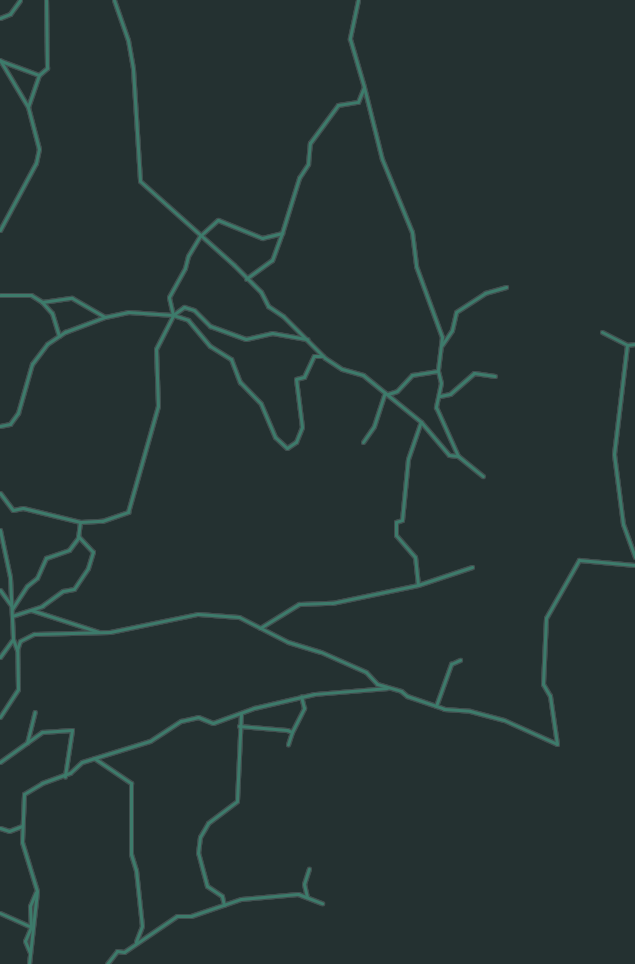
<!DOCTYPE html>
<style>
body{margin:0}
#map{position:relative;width:635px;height:964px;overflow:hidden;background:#243131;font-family:"Nunito Sans",sans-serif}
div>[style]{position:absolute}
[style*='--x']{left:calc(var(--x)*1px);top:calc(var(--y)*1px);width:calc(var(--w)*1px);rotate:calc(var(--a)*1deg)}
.roads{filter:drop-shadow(1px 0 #424f4f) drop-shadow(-1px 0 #424f4f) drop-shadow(0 1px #424f4f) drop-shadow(0 -1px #424f4f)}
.street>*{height:3px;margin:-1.5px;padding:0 1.5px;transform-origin:1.5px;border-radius:1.5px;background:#3d7b6b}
span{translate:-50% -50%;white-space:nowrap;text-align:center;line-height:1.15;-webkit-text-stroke:3px #243131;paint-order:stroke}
</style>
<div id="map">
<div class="roads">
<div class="street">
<div style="--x:114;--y:0;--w:42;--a:70.7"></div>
<div style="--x:128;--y:40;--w:29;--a:80"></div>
<div style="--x:133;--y:69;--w:112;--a:86.4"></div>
<div style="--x:140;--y:181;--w:126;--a:41.8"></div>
<div style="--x:234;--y:265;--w:38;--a:45"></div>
<div style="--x:261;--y:292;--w:16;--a:63"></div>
<div style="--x:268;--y:306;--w:18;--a:34"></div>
<div style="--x:283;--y:316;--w:59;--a:45"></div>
<div style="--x:325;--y:358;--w:20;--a:33"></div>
<div style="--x:342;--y:369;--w:22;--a:16"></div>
<div style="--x:363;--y:375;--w:75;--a:39"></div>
<div style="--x:421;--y:422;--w:43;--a:49.7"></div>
<div style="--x:449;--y:455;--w:9;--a:6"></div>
<div style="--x:458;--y:456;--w:32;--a:39"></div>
<div style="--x:358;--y:0;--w:40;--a:102"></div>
<div style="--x:350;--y:39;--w:50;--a:73.7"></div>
<div style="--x:0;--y:18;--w:11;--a:-22"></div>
<div style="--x:10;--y:14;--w:17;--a:-54"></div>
<div style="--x:0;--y:60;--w:55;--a:59.2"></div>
<div style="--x:1;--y:61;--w:40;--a:20.2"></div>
<div style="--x:0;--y:230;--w:76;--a:-61.8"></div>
<div style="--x:36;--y:163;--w:14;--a:-78"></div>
<div style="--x:39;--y:149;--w:43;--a:-104.7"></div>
<div style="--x:28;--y:107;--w:34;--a:-71"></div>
<div style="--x:39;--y:75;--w:11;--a:-41"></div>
<div style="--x:47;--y:68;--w:68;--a:-90.8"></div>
<div style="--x:282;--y:233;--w:58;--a:-72.8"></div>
<div style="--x:299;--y:178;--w:17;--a:-57"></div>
<div style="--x:308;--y:164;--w:21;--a:-85"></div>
<div style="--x:310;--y:143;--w:47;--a:-53.6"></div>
<div style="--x:338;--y:105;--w:20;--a:-9"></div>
<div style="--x:358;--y:102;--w:16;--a:-68"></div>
<div style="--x:364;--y:87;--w:74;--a:76"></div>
<div style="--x:382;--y:159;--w:79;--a:67.7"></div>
<div style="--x:412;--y:232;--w:34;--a:83"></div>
<div style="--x:416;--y:266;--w:76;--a:69.9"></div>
<div style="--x:442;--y:337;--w:34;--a:97"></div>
<div style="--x:438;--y:371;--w:12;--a:76"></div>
<div style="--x:441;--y:383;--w:25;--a:102"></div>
<div style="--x:436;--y:407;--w:54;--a:65.8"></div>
<div style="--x:0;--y:295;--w:31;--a:0"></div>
<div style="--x:31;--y:295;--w:13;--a:32"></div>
<div style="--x:42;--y:302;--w:30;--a:-8"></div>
<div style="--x:72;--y:298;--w:38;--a:30"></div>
<div style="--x:105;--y:317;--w:24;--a:-12"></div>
<div style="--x:128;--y:312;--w:45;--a:3.8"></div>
<div style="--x:173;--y:315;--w:18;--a:-103"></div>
<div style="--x:169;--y:297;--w:33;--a:-61"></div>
<div style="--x:185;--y:268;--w:12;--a:-76"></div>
<div style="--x:188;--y:256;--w:23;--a:-59"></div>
<div style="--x:200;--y:236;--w:24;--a:-42"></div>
<div style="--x:218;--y:220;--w:48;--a:22.2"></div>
<div style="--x:262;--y:238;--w:21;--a:-14"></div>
<div style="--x:282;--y:233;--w:29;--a:110"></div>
<div style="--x:272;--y:260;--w:32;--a:144"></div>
<div style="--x:42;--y:302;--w:15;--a:48"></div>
<div style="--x:52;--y:313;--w:24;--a:73"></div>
<div style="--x:173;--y:315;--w:16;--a:18"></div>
<div style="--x:188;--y:320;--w:34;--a:50"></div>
<div style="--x:210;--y:346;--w:25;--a:32"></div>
<div style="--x:231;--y:359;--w:25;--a:69"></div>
<div style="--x:240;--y:382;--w:30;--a:46"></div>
<div style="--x:261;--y:404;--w:36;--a:67"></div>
<div style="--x:275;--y:437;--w:16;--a:43"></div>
<div style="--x:287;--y:448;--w:11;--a:-34"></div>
<div style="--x:296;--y:442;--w:16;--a:-68"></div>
<div style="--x:302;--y:427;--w:48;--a:-97.1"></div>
<div style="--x:296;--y:379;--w:8;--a:-14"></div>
<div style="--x:304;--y:377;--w:23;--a:-65"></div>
<div style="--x:314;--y:356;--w:9;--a:0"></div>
<div style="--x:602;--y:332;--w:28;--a:27"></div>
<div style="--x:627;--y:345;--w:110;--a:96.8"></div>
<div style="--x:614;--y:454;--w:71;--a:82.7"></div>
<div style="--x:623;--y:524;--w:35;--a:70"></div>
<div style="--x:442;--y:345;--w:18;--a:-56"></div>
<div style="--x:452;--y:330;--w:18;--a:-77"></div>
<div style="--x:456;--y:312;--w:35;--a:-33"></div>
<div style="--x:485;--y:293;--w:22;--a:-16"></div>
<div style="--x:627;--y:345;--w:8;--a:-7"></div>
<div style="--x:388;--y:394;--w:9;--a:-18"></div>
<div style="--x:397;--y:391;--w:22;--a:-47"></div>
<div style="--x:412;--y:375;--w:26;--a:-9"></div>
<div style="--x:440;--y:396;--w:10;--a:-11"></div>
<div style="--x:450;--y:394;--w:32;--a:-41"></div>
<div style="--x:474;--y:373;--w:21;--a:8"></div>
<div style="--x:0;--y:426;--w:10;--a:-11"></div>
<div style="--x:10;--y:424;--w:14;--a:-54"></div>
<div style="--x:18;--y:413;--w:51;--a:-74.1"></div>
<div style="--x:32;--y:364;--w:25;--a:-53"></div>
<div style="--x:47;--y:344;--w:22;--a:-34"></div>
<div style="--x:65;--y:332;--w:43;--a:-20.6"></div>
<div style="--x:363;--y:442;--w:19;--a:-55"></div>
<div style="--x:374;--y:426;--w:35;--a:-72"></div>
<div style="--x:0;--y:493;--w:21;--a:53"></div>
<div style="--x:13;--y:510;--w:10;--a:-11"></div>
<div style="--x:23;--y:508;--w:59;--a:13.8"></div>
<div style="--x:80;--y:522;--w:22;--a:-3"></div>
<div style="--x:102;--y:521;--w:28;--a:-19"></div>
<div style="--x:128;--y:512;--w:110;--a:-74.2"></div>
<div style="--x:158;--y:406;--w:57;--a:-92"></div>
<div style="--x:156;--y:349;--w:38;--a:-63"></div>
<div style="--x:173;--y:315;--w:14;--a:-36"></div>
<div style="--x:184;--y:307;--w:10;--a:17"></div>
<div style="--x:194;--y:310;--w:23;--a:45"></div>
<div style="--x:210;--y:326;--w:38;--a:20"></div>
<div style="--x:246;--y:339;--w:27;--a:-13"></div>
<div style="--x:272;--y:333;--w:36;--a:10"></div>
<div style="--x:0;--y:530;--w:48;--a:78"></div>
<div style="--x:10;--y:577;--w:62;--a:87.2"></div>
<div style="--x:13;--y:639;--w:12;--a:70"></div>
<div style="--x:17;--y:650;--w:9;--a:-72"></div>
<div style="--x:20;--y:641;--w:16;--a:-27"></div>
<div style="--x:34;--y:634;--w:76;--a:-1.5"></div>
<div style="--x:110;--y:632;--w:90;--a:-11.6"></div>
<div style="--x:198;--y:614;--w:41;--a:4.2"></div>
<div style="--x:239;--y:617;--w:55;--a:27"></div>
<div style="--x:288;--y:642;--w:34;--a:17"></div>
<div style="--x:321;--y:652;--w:49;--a:24"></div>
<div style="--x:366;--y:672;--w:16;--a:47"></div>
<div style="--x:377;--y:684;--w:25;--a:16"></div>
<div style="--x:401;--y:691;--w:8;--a:40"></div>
<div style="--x:407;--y:696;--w:39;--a:19"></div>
<div style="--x:444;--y:709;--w:26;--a:4"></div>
<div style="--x:470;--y:711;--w:35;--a:15"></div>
<div style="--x:504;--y:720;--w:58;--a:24.4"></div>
<div style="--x:557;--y:744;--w:49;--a:-98.3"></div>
<div style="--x:550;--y:696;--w:14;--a:-120"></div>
<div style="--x:543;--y:684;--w:66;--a:-87.4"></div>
<div style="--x:546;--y:618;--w:67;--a:-60.4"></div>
<div style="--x:579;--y:560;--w:56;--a:5.1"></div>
<div style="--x:418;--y:585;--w:28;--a:-96"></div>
<div style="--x:415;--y:557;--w:29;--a:-131"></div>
<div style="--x:396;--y:535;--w:13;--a:-90"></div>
<div style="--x:396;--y:522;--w:6;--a:-18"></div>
<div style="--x:402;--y:520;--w:61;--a:-84.4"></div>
<div style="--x:408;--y:459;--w:39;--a:-71"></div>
<div style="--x:0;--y:590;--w:19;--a:54"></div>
<div style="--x:12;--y:609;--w:27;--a:-57"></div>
<div style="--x:27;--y:586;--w:13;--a:-39"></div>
<div style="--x:37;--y:578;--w:22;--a:-66"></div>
<div style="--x:46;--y:558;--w:24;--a:-19"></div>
<div style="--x:69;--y:550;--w:15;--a:-53"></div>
<div style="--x:78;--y:538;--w:16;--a:-83"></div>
<div style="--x:31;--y:610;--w:71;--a:17.9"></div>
<div style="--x:12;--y:616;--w:32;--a:-18"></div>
<div style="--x:42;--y:606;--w:26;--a:-36"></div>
<div style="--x:63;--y:591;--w:11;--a:-10"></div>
<div style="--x:74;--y:589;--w:25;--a:-56"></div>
<div style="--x:88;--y:568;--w:17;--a:-73"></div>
<div style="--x:93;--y:552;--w:22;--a:-133"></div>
<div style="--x:260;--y:628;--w:46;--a:-31.6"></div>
<div style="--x:299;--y:604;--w:33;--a:-2"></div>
<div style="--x:332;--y:603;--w:88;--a:-11.8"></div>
<div style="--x:418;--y:585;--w:57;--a:-18.4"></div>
<div style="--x:0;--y:657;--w:22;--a:-54"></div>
<div style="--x:436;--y:706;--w:45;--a:-70.3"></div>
<div style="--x:451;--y:664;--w:10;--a:-24"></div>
<div style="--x:0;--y:717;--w:33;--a:-57"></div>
<div style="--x:18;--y:689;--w:39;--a:-91"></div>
<div style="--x:239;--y:726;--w:48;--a:4.8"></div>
<div style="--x:287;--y:730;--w:5;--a:22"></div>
<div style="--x:292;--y:732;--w:13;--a:108"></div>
<div style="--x:292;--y:732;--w:27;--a:-63"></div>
<div style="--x:304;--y:708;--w:12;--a:-104"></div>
<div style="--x:27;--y:743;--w:32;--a:-76"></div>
<div style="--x:94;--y:758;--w:45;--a:34"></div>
<div style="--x:131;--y:783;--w:71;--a:90"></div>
<div style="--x:131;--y:854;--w:17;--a:73"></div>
<div style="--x:136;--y:870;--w:56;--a:83.9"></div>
<div style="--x:142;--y:926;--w:17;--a:111"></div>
<div style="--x:0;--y:762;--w:52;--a:-35.5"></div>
<div style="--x:42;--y:732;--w:30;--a:-4"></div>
<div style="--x:72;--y:730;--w:47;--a:98.7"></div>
<div style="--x:0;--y:828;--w:9;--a:18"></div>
<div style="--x:9;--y:831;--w:14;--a:-21"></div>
<div style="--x:307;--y:897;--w:13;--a:-103"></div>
<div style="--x:304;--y:884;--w:16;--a:-72"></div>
<div style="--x:224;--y:905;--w:9;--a:-103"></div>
<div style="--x:222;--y:896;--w:18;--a:-146"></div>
<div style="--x:207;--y:886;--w:34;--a:-105"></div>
<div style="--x:198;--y:853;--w:16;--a:-83"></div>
<div style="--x:200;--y:837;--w:16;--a:-60"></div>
<div style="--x:208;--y:823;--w:36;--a:-37"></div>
<div style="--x:237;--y:801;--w:88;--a:-87.4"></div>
<div style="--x:0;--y:913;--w:34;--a:24"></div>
<div style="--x:31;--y:927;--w:15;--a:113"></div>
<div style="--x:25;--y:941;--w:13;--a:67"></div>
<div style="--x:31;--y:927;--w:21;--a:-93"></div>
<div style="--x:30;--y:906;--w:15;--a:-67"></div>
<div style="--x:29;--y:964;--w:73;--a:-83.7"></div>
<div style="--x:37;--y:891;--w:51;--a:-107"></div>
<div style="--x:22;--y:842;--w:48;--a:-87.6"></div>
<div style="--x:24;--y:794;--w:21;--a:-31"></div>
<div style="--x:42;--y:783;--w:30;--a:-20"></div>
<div style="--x:70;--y:773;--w:16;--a:-43"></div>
<div style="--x:82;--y:762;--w:71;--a:-17.2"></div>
<div style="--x:150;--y:741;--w:37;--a:-33"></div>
<div style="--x:181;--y:721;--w:17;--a:-13"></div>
<div style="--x:198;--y:717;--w:16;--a:22"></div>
<div style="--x:213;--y:723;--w:44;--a:-20.1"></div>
<div style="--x:254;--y:708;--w:62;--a:-13.1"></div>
<div style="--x:314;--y:694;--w:73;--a:-4.7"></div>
<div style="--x:107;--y:964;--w:16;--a:-52"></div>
<div style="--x:117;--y:951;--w:7;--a:8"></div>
<div style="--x:124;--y:952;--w:64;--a:-34.2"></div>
<div style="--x:177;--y:916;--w:14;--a:0"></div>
<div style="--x:191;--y:916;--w:53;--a:-18.8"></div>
<div style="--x:241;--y:899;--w:57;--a:-5"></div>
<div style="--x:298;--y:894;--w:26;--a:21"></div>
</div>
</div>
</div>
